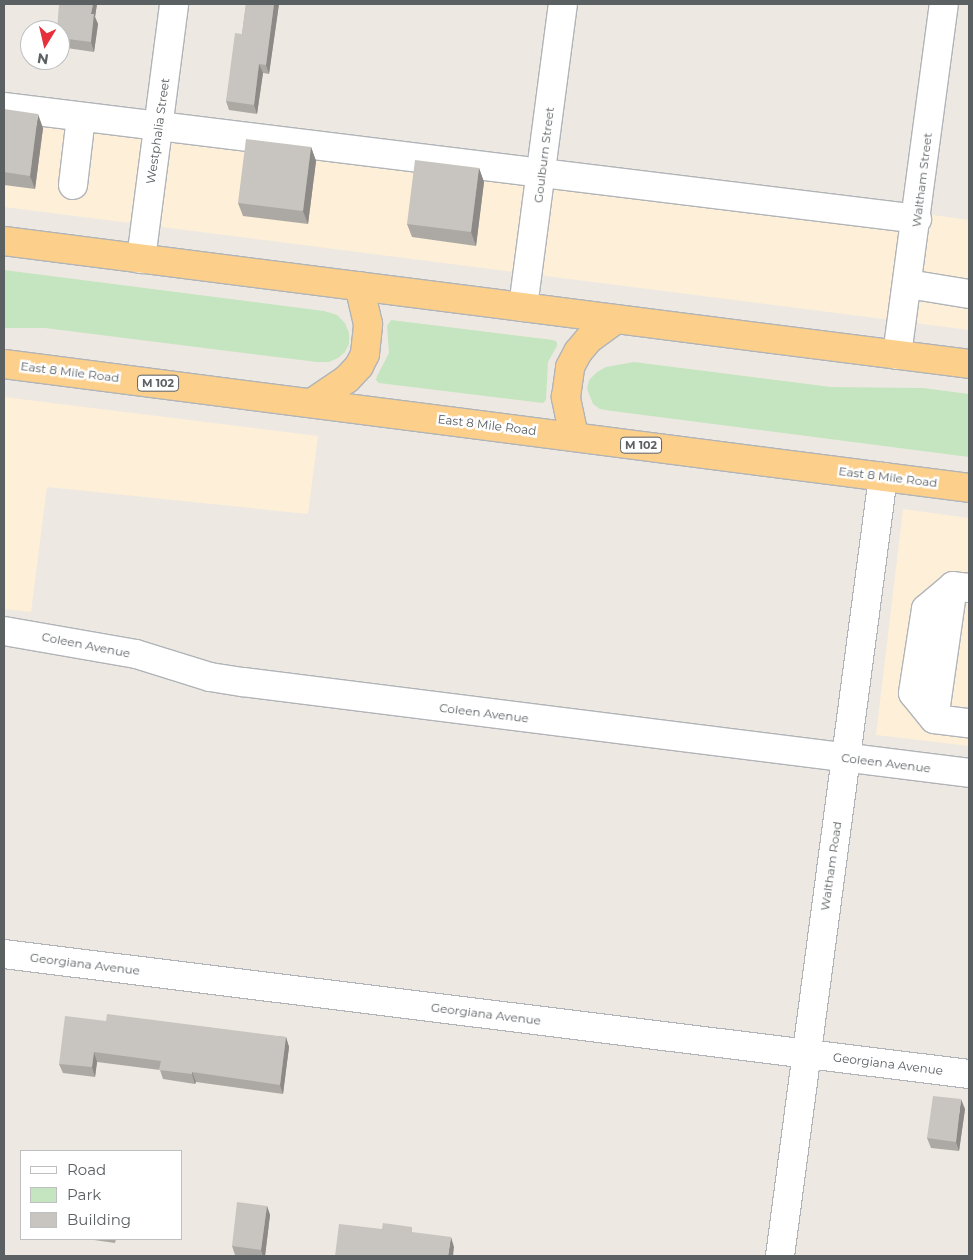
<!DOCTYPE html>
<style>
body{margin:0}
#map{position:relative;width:973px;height:1260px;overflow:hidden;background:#ede9e2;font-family:Montserrat,sans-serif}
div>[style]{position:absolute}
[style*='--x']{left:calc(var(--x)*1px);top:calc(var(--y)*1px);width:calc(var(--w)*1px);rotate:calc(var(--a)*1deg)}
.commercial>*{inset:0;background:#fdefd8}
.green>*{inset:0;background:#c4e5bf}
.roads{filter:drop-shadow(1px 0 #b0b4b8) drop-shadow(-1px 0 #b0b4b8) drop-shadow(0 1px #b0b4b8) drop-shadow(0 -1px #b0b4b8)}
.minor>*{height:28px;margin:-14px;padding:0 14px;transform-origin:14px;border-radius:14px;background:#fff}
.highway>*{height:28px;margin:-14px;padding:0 14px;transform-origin:14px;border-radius:14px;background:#fccf8b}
.wall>*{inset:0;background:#aca9a4}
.shaded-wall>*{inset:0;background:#8c8986}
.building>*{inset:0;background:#c8c4bf}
span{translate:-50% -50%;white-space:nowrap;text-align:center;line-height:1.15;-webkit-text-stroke:5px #fff;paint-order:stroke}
.shield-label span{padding:1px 4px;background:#fff;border:1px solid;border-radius:4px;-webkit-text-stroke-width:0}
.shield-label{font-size:11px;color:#5b6063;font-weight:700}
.street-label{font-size:12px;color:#5b6063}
.frame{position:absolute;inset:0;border:5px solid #5b6063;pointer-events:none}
.legend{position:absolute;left:20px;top:1150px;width:162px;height:90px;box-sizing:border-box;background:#fff;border:1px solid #bdbfc1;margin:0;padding:6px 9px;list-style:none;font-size:15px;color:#5b6063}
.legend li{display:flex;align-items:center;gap:10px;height:25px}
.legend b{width:25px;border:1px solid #bdbfc1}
.north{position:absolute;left:20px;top:20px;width:50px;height:50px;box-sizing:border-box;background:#fff;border:1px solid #bdbfc1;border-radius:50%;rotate:189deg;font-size:14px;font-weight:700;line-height:20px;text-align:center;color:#5b6063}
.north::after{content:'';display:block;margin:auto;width:18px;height:22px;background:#e72f3b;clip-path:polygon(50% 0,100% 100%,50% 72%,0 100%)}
</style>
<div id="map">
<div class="commercial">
<div style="clip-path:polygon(4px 96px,724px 186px,969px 220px,969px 330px,4px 207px)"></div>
<div style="clip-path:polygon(4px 397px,318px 436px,308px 514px,47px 487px,31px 612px,4px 609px)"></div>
<div style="clip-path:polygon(903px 509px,969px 518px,969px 746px,876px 735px)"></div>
</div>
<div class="green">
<div style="clip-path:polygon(4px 270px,324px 311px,337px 315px,345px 323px,349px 333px,349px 344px,345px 352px,338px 358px,329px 362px,317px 362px,45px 328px,4px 328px)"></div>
<div style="clip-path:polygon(391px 320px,553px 340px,557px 342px,557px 346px,548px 362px,546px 400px,543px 403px,379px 383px,376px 380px,377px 376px,389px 353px,387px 326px)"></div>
<div style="clip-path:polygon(634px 362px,831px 387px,923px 388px,969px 394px,969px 457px,612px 411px,600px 409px,593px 404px,587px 389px,589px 380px,597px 372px,606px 367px)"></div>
</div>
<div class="roads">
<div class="minor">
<div style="--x:4;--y:107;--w:920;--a:6.99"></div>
<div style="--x:73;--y:185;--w:68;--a:-83.3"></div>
<div style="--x:141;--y:259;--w:257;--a:-82.6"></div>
<div style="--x:908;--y:284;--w:62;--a:9.3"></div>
<div style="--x:523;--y:307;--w:306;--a:-82.5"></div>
<div style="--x:897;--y:355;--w:354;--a:-82.4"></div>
<div style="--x:969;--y:588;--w:16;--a:-173"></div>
<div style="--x:953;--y:586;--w:134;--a:98.1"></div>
<div style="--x:934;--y:719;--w:35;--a:7"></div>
<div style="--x:4;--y:631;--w:134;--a:9.9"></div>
<div style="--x:136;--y:654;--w:77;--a:17.3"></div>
<div style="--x:210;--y:677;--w:33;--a:9"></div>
<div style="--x:243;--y:682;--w:732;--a:7.14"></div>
<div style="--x:934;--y:719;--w:33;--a:-129"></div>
<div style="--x:913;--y:693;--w:85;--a:-81.2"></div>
<div style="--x:926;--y:609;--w:35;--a:-40"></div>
<div style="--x:4;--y:954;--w:972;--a:7.09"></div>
<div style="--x:780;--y:1256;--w:786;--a:-82.47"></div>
</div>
<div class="highway">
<div style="--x:4;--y:241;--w:973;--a:7.26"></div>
<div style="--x:4;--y:364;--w:973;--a:7.32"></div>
<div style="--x:313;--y:402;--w:41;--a:-34.1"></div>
<div style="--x:347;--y:379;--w:18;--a:-47"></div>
<div style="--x:359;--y:366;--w:13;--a:-63"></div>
<div style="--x:365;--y:354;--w:30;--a:-84"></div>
<div style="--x:368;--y:324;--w:39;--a:-103"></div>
<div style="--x:574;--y:436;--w:40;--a:-102"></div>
<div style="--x:566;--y:397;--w:30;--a:-82"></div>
<div style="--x:570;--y:367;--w:17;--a:-62"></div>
<div style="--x:578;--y:352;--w:17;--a:-50"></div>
<div style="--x:589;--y:339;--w:34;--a:-36"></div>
</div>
</div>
<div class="wall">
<div style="clip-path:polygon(59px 4px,97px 4px,95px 17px,98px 24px,94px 52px,60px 47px)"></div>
<div style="clip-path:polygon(246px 4px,279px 4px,269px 74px,263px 73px,257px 114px,229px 110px,226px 101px,242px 34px)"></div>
<div style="clip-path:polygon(4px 109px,43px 128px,35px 189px,4px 185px)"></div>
<div style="clip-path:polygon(311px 147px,316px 161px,308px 224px,243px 216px,238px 203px)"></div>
<div style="clip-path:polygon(479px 168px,484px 182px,476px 246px,412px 237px,407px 224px)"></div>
<div style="clip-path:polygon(106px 1021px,286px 1037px,289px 1047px,283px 1094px,196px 1082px,195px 1084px,163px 1079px,160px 1070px,97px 1062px,95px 1077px,63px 1073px,59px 1064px)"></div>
<div style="clip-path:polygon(965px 1109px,959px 1151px,931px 1148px,927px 1138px)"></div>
<div style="clip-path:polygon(267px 1206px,270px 1215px,265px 1256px,243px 1256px,235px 1255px,232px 1246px)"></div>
<div style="clip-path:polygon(87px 1239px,116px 1239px,115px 1243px)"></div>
</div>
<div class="shaded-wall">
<div style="clip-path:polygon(93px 4px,97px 4px,95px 17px,98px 24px,94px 52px,91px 42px,91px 14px)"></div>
<div style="clip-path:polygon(274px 4px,279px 4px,269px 74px,266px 65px)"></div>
<div style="clip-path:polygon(259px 64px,263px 73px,257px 114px,254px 105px)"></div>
<div style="clip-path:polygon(38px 114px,43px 128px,35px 189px,30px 176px)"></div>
<div style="clip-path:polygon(311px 147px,316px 161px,308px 224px,303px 211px)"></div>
<div style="clip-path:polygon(479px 168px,484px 182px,476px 246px,471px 232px)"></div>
<div style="clip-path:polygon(286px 1037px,289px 1047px,283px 1094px,280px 1085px)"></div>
<div style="clip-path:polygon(94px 1052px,97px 1062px,95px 1077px,92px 1067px)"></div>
<div style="clip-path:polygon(192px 1072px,196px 1082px,195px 1084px,192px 1074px)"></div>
<div style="clip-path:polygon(961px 1099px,965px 1109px,959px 1151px,956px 1142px)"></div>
<div style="clip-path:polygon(267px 1206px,270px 1215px,265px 1256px,263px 1256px,261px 1250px)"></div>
<div style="clip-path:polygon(451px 1237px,454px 1247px,453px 1256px,448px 1256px)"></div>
</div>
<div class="building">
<div style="clip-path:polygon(59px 4px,93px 4px,91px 14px,94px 14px,91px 42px,60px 38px,60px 30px,57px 30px)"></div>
<div style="clip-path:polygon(246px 4px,274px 4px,266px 65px,259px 64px,254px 105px,226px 101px,235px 33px,242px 34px)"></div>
<div style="clip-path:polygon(4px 109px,38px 114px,30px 176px,4px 172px)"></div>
<div style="clip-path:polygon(246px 139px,311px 147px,303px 211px,238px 203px)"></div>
<div style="clip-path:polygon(415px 160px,479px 168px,471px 232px,407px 224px)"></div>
<div style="clip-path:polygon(107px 1014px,286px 1037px,280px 1085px,192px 1072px,192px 1074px,159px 1070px,161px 1061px,94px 1052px,92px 1067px,59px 1064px,65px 1016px,106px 1021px)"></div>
<div style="clip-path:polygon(933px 1096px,961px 1099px,956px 1142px,927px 1138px)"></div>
<div style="clip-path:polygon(237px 1202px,267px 1206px,261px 1250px,232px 1246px)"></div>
<div style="clip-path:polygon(383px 1223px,412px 1227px,412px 1232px,451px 1237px,448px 1256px,335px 1256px,339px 1224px,382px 1229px)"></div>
</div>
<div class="shield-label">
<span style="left:158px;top:383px">M 102</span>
<span style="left:641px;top:445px">M 102</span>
</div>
<div class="street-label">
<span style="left:158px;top:131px;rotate:-82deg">Westphalia Street</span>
<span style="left:544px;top:155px;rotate:-83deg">Goulburn Street</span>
<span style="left:922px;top:180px;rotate:-83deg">Waltham Street</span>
<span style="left:70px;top:372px;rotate:7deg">East 8 Mile Road</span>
<span style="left:487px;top:425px;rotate:7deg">East 8 Mile Road</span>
<span style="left:888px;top:477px;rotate:7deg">East 8 Mile Road</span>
<span style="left:86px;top:645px;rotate:11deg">Coleen Avenue</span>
<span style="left:484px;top:713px;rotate:7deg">Coleen Avenue</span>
<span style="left:886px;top:763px;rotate:7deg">Coleen Avenue</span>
<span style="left:831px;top:866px;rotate:-82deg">Waltham Road</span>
<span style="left:85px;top:964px;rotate:7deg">Georgiana Avenue</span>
<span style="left:486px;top:1014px;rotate:7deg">Georgiana Avenue</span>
<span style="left:888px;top:1064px;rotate:7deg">Georgiana Avenue</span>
</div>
<div class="frame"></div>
<ul class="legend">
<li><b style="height:6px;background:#fff"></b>Road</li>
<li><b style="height:14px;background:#c4e5bf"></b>Park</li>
<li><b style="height:14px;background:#c8c4bf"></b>Building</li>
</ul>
<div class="north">N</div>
</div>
